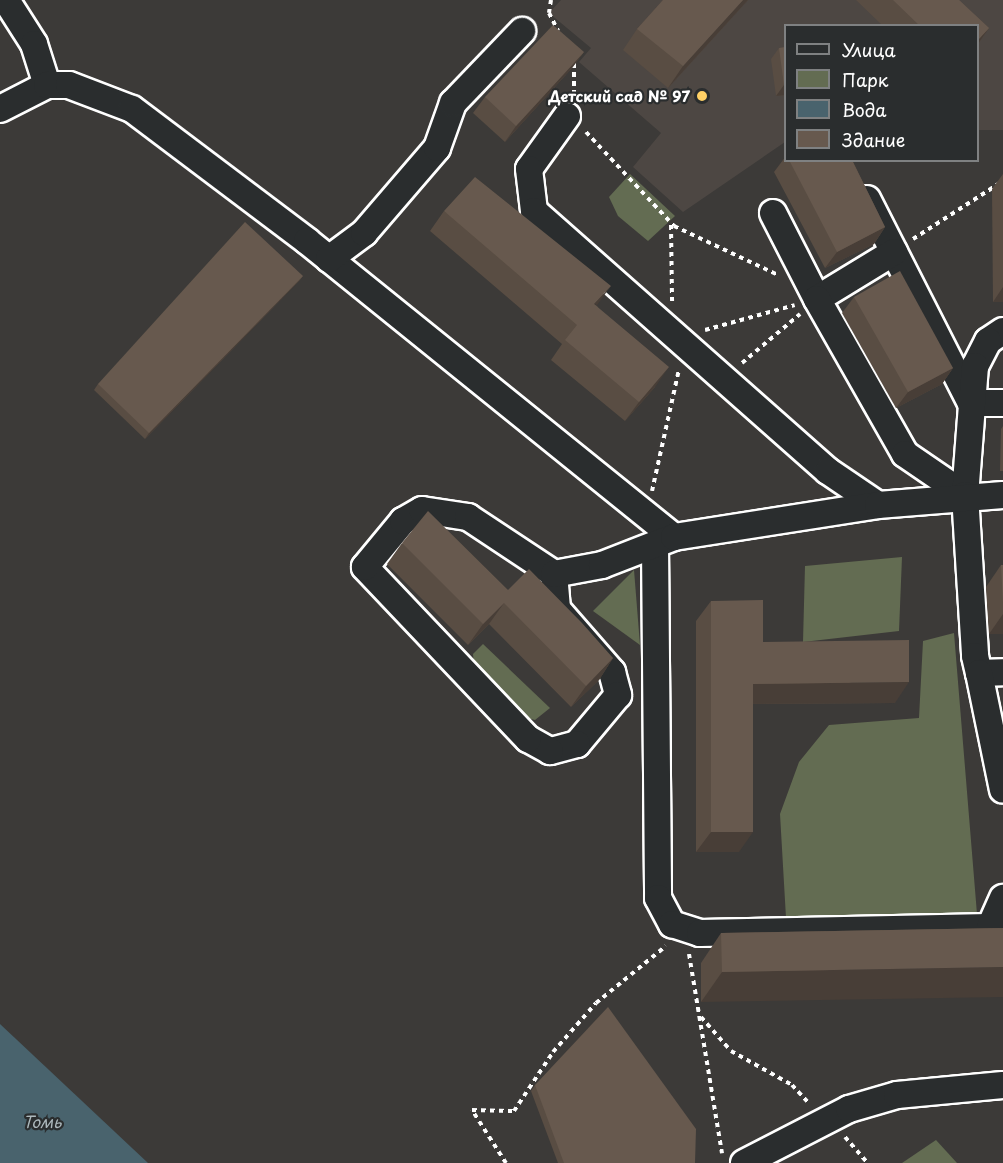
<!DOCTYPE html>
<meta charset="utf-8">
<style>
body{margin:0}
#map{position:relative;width:1003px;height:1163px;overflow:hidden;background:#3c3a38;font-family:"Playpen Sans",sans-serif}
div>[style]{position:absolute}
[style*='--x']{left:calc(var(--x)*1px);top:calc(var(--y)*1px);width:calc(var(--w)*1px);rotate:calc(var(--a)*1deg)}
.built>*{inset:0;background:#4d4743}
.green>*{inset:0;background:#636c52}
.water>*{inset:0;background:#49636d}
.path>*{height:4px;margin-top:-2px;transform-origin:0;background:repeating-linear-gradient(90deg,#fff 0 4.5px,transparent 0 9px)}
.roads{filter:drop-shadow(2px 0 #fff) drop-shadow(-2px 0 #fff) drop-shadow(0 2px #fff) drop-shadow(0 -2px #fff)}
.minor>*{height:26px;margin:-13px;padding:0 13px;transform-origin:13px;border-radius:13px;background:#2a2d2e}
.wall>*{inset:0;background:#594d43}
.shaded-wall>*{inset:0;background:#483e37}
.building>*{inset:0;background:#67594e}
.dots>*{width:16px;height:16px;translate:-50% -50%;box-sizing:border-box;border:3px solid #2a2d2e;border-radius:50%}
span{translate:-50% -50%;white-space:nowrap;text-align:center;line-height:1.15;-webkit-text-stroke:4.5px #2a2d2e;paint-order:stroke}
.poi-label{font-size:15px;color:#fff;font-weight:700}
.right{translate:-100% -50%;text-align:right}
.water-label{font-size:16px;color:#adb9bd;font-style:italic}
.legend{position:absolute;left:784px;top:24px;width:195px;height:138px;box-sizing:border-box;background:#2a2d2e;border:2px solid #7f8182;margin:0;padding:8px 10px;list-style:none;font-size:18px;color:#fff}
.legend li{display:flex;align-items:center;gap:12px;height:30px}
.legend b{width:30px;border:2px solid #7f8182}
</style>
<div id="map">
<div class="built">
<div style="clip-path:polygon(561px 0,1003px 0,1003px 130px,978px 130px,978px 26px,786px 26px,785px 142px,683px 212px,633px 167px,661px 133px,579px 62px,591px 48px,549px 13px)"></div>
</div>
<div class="green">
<div style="clip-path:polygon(630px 174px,675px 216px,648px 241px,618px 216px,609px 197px)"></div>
<div style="clip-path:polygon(902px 557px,899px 631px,803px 642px,805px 566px)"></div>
<div style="clip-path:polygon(634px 570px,640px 645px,593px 611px)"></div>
<div style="clip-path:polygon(954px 633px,977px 914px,786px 918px,780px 814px,799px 762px,829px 725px,919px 718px,923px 641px)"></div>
<div style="clip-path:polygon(483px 644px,550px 708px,535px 720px,516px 715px,474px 665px,473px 654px)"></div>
<div style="clip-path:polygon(936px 1140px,957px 1163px,902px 1163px)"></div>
</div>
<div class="water">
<div style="clip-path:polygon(0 1024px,148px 1163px,0 1163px)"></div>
</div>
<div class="path">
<div style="--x:551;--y:0;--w:13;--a:99"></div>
<div style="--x:549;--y:13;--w:20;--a:63"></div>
<div style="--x:574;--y:95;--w:33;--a:-90"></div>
<div style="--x:586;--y:132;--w:129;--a:46.9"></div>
<div style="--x:674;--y:226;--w:115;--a:25.2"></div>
<div style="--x:671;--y:225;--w:76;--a:89.2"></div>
<div style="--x:913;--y:239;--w:107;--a:-32.8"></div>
<div style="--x:705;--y:330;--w:93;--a:-15.5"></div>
<div style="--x:742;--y:363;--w:76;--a:-40.2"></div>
<div style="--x:652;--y:491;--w:125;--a:-77.5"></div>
<div style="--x:689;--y:954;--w:202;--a:80.6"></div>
<div style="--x:701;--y:1017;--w:45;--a:48.6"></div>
<div style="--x:731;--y:1051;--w:70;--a:29.1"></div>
<div style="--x:792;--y:1085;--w:25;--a:47"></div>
<div style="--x:845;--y:1137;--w:35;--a:49"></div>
<div style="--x:506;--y:1163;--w:63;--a:-122.7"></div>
<div style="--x:472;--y:1110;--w:42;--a:1.4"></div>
<div style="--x:514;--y:1111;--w:71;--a:-56.5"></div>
<div style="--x:553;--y:1052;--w:65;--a:-48.7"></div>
<div style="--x:596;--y:1003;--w:90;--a:-39.2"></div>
</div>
<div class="roads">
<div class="minor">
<div style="--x:6;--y:0;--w:52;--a:57.5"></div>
<div style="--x:34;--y:44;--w:43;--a:72.4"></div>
<div style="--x:0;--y:109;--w:53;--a:-27.1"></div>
<div style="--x:47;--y:85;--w:22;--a:0"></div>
<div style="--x:69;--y:85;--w:67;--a:20.9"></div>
<div style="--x:132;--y:109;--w:219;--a:37"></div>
<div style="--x:307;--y:241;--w:471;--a:38.9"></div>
<div style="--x:567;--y:116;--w:65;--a:125.6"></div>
<div style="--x:529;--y:169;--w:42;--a:83.2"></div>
<div style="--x:534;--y:211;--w:392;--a:41.5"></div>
<div style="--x:828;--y:471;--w:60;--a:34.2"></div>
<div style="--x:867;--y:199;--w:229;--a:63"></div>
<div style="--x:971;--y:403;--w:32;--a:0"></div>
<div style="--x:773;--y:213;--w:97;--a:62.9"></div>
<div style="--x:894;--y:252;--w:90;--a:148.6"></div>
<div style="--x:817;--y:299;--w:178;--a:60.4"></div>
<div style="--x:905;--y:454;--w:73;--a:34.3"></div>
<div style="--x:329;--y:259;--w:44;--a:-36.6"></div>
<div style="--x:364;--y:233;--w:112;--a:-49.3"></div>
<div style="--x:437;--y:148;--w:48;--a:-70.4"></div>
<div style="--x:453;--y:103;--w:100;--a:-46.2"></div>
<div style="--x:1003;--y:331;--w:18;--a:146"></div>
<div style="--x:988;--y:341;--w:28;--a:117"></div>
<div style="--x:975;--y:366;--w:129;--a:94.4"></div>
<div style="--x:965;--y:495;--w:161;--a:86.4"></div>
<div style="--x:975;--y:656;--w:17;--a:77"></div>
<div style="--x:979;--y:673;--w:24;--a:-2"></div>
<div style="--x:655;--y:545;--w:353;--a:89.5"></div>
<div style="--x:658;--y:898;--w:30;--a:62"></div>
<div style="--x:672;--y:924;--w:29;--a:18"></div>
<div style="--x:700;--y:933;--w:290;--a:-1.2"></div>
<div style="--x:990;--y:927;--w:32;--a:-66"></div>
<div style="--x:554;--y:574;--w:35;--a:85"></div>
<div style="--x:557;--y:609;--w:84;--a:48.9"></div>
<div style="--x:612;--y:672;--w:24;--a:75"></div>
<div style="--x:618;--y:695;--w:64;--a:129.9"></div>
<div style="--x:577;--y:744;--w:28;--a:165"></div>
<div style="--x:550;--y:751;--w:25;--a:-151"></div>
<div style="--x:528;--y:739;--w:237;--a:-133.5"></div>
<div style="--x:365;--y:567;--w:60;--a:-50.4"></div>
<div style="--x:403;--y:521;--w:22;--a:-30"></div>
<div style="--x:422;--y:510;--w:47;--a:8.7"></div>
<div style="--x:468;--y:517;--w:103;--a:33.5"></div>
<div style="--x:554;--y:574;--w:49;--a:-10.6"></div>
<div style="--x:602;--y:565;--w:77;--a:-21.3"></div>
<div style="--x:674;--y:537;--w:206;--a:-8.9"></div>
<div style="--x:878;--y:505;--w:125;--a:-4.6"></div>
<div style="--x:979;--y:673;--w:119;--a:78.4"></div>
<div style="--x:744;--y:1163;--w:118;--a:-27.2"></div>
<div style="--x:849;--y:1109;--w:50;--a:-16.3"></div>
<div style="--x:897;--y:1095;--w:106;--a:-5.4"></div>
</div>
</div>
<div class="wall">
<div style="clip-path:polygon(663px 0,748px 0,668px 88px,623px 50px,637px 29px)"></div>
<div style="clip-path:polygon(856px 0,959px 0,989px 28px,978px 44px,978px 26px,883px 26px)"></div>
<div style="clip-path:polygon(786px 47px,786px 95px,776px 96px,771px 59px,779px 48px)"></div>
<div style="clip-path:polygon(584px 52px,572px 68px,505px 142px,473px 113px,485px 97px)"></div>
<div style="clip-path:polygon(786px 156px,786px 160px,852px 160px,885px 227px,874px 244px,825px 268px,774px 172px)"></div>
<div style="clip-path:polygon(1003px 174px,1003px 302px,993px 302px,992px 189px)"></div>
<div style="clip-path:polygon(444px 211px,597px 306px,655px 387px,625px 421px,551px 360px,562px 344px,430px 231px)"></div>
<div style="clip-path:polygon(303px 276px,299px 281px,145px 439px,94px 390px,98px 384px)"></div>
<div style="clip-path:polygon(854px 297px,953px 368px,942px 384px,896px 408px,842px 313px)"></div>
<div style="clip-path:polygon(1003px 426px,1003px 471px,1000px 471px,1001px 429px)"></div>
<div style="clip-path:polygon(402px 543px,508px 590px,613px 658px,599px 680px,571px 707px,489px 624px,468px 645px,387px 564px)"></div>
<div style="clip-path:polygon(1001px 565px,1003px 565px,1003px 634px,989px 634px,986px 587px)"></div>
<div style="clip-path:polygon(711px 601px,763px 642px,895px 703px,753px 704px,739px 852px,696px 852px,696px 621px)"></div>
<div style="clip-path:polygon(1003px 928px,701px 1002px,701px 963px,721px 933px)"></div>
<div style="clip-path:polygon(535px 1085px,695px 1163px,558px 1163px,531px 1091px)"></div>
</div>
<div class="shaded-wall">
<div style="clip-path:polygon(743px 0,748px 0,668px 88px,683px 66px)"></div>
<div style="clip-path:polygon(989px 28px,978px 44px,978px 40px)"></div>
<div style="clip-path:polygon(584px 52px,572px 68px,505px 142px,516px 126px)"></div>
<div style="clip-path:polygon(784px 85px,786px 85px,786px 95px,776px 96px)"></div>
<div style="clip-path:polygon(885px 227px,874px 244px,825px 268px,837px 252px)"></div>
<div style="clip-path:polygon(303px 276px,299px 281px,145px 439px,149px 433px)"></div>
<div style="clip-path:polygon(611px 286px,597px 305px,594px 304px)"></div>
<div style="clip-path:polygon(1003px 287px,1003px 302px,993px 302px)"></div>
<div style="clip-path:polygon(669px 367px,655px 387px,625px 421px,639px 402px)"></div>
<div style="clip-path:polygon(953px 368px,942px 384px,896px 408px,908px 392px)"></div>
<div style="clip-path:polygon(504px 603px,489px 624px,468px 645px,483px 624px)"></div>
<div style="clip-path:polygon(1003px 614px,1003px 634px,989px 634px)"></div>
<div style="clip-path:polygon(613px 658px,599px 680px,571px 707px,586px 686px)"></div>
<div style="clip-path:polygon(909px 682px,895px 703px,739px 704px,753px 684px)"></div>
<div style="clip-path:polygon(711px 832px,753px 832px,739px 852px,696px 852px)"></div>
<div style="clip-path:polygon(1003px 967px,1003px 997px,701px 1002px,722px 972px)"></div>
</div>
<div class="building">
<div style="clip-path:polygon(663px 0,743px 0,683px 66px,637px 29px)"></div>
<div style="clip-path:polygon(893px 0,959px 0,989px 28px,978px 40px,978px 26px,920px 26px)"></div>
<div style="clip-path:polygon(553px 25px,584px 52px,516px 126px,485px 97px)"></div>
<div style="clip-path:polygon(786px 47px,786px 85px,784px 85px,779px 48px)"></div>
<div style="clip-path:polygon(789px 160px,852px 160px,885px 227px,837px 252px)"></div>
<div style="clip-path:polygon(475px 177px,611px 286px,594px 304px,669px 367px,639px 402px,565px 340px,577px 325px,444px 211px)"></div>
<div style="clip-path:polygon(245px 222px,303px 276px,149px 433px,98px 384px)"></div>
<div style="clip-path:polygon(900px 271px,953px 368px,908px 392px,854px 297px)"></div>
<div style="clip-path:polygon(428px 511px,508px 590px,529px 569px,582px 623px,613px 658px,586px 686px,504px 603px,483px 624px,402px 543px)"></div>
<div style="clip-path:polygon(1001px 565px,1003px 565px,1003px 603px)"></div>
<div style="clip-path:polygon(763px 600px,763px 642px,909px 640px,909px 682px,753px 684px,753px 832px,711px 832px,711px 601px)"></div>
<div style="clip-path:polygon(1003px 928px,1003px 967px,722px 972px,721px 933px)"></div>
<div style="clip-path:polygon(608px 1007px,696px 1129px,695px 1163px,564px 1163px,535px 1085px)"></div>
</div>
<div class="dots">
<div style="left:702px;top:96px;background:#ffd166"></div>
</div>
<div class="poi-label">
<span class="right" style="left:690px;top:96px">Детский сад № 97</span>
</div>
<div class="water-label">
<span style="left:42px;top:1121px">Томь</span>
</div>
<ul class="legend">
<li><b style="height:8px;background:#2a2d2e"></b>Улица</li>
<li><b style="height:16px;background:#636c52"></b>Парк</li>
<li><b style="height:16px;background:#49636d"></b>Вода</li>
<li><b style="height:16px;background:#67594e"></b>Здание</li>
</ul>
</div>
